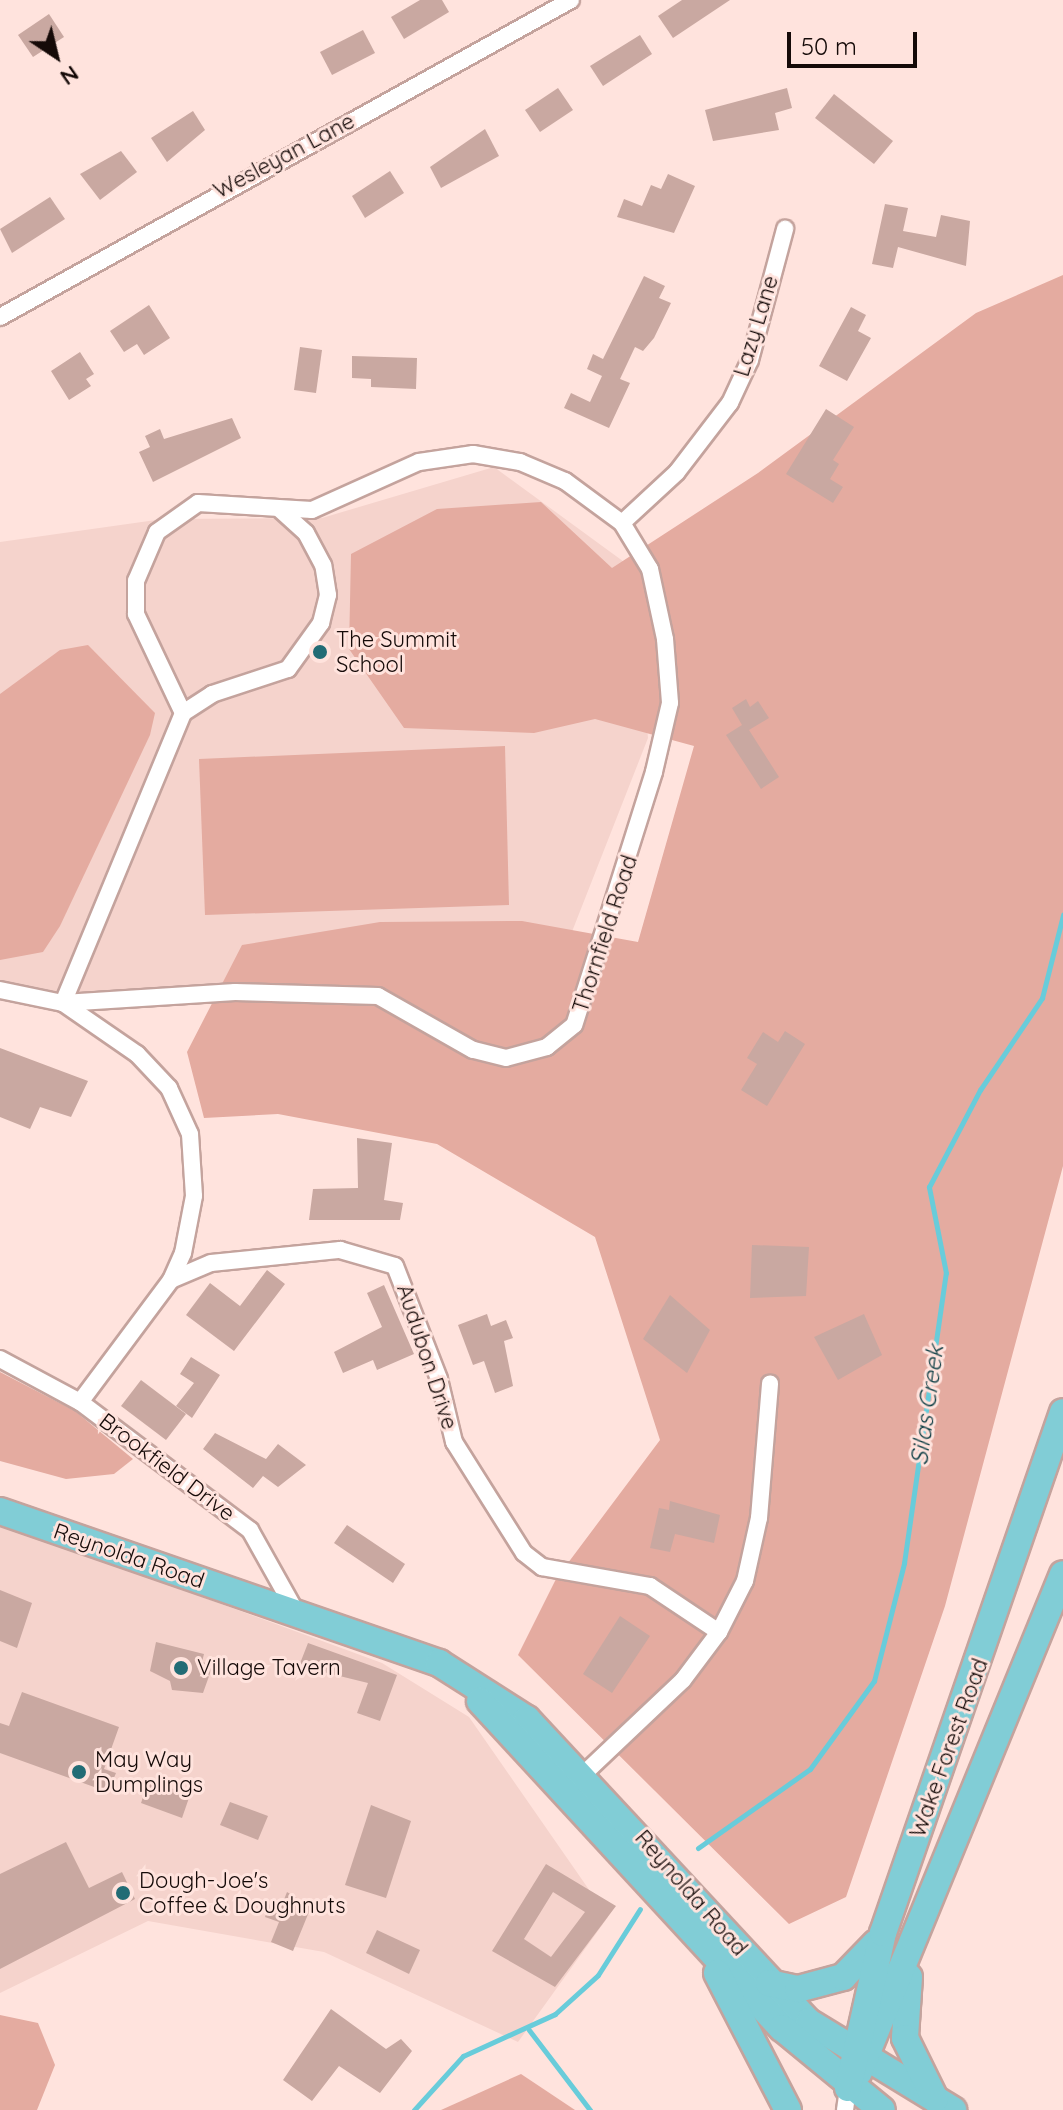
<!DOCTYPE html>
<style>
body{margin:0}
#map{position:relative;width:1063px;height:2110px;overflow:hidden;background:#ffe3dd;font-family:Quicksand,sans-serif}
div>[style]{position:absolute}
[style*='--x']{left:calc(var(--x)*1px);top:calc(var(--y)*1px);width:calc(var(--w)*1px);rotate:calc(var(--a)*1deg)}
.built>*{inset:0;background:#f5d3cc}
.green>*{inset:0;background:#e4aba0}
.stream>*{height:5px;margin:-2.5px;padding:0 2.5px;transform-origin:2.5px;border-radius:2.5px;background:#68ccda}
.building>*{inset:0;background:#c9a8a1}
.roads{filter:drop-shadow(2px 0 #c4a39d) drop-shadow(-2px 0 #c4a39d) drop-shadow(0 2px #c4a39d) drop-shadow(0 -2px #c4a39d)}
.minor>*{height:16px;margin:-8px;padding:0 8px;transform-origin:8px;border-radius:8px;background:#fff}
.primary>*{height:26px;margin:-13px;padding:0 13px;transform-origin:13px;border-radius:13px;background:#81cdd6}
.dots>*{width:22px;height:22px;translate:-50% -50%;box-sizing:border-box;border:4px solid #ffe3dd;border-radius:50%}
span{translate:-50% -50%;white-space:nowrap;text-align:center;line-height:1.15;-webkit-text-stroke:6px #ffe3dd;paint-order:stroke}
.street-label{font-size:22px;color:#150a08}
.poi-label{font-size:22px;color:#150a08}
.left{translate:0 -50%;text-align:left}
.water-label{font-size:24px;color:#134248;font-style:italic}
.north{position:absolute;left:16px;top:16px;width:80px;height:80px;-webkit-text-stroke:6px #ffe3dd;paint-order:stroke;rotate:145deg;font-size:22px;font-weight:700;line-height:32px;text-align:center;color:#150a08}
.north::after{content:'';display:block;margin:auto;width:28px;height:36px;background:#150a08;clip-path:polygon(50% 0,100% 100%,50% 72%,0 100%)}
.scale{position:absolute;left:787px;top:32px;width:130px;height:36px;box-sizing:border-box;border:4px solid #150a08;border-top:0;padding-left:10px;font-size:24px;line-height:28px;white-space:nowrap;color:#150a08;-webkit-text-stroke:6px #ffe3dd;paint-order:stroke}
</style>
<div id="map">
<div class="built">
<div style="clip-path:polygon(494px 467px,631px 567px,648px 738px,544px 1003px,63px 1003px,0 991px,0 542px,163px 519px,322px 518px)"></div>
<div style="clip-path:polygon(0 1523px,382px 1663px,469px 1717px,608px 1917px,518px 2042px,324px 1952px,148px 1921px,0 1993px)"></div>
</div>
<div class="green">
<div style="clip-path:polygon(1063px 275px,1063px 1166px,945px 1606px,846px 1897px,789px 1924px,518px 1655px,556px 1579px,660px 1440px,595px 1237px,437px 1144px,278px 1114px,204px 1118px,187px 1052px,242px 945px,380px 922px,522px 921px,638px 942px,694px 746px,595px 719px,534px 733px,404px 728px,349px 649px,351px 554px,437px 509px,541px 502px,612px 568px,758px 473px,976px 313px)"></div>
<div style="clip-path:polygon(88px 645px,155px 713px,150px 735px,60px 926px,43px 952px,0 960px,0 694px,60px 650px)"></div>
<div style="clip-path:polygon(505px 746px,509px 905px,205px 915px,199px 759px)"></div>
<div style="clip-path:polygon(0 1372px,75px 1411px,133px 1459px,114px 1474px,66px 1479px,0 1461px)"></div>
<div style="clip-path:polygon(0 2015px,38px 2023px,55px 2065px,37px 2110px,0 2110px)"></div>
<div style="clip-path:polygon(521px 2074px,575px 2110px,441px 2110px)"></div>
</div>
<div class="stream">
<div style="--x:698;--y:1848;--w:137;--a:-35.2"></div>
<div style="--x:810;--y:1769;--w:109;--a:-54"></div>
<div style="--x:874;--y:1681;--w:122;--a:-75.7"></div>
<div style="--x:904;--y:1563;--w:293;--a:-81.8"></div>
<div style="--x:946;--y:1273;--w:88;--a:-101.2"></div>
<div style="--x:929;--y:1187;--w:110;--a:-62.3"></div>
<div style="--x:980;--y:1090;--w:111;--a:-56"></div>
<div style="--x:1042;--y:998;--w:86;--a:-75.8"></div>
<div style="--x:529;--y:2030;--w:101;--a:52.7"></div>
<div style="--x:414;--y:2110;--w:73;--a:-47.8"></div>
<div style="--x:463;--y:2056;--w:101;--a:-24.5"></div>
<div style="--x:555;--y:2014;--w:58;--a:-42.2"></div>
<div style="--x:598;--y:1975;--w:78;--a:-57.5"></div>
</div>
<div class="building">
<div style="clip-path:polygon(420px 0,442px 0,449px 12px,404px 39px,391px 17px)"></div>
<div style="clip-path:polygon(682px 0,730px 0,673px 38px,658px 16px)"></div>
<div style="clip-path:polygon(49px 14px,64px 37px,33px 57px,18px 35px)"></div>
<div style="clip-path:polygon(363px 30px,375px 53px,332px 75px,320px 52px)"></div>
<div style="clip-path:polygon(640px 35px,652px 54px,603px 86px,590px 66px)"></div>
<div style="clip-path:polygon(558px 88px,573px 110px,540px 132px,525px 110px)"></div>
<div style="clip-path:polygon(787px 88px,792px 108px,775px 113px,779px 130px,713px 141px,705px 110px)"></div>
<div style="clip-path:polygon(834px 94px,893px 141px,874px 164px,815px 118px)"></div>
<div style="clip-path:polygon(193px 111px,205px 130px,167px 162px,151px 138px)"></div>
<div style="clip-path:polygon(485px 129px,499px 156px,441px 188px,430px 167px)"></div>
<div style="clip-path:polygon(121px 151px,137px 172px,100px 200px,80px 174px)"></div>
<div style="clip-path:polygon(390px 171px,404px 193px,365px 218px,352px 196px)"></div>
<div style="clip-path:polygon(668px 174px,695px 186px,674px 233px,617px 217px,624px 199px,642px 206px,651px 185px,661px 189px)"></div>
<div style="clip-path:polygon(50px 197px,65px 219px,12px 253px,0 229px)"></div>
<div style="clip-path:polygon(885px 204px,908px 208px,903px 231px,936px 237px,941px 215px,970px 221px,966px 266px,898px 247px,893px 268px,872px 264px)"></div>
<div style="clip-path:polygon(644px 276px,665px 286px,659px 298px,671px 303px,654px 338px,643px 351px,635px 347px,620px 379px,630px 383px,609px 428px,564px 408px,571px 393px,590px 402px,602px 376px,587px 369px,593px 354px,603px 359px)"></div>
<div style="clip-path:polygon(149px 305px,170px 338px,144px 355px,137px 344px,124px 352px,110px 331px)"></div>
<div style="clip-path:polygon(851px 307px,866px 315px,858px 331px,871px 338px,847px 381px,819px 366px)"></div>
<div style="clip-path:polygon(300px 347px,322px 350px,316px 393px,294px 390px)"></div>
<div style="clip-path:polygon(80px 352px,94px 374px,86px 379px,91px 386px,69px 400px,51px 371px)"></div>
<div style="clip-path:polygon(352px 356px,417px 358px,416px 389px,371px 387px,371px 379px,352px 378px)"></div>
<div style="clip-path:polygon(826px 409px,854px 427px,833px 460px,839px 464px,830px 479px,843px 487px,833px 503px,786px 474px)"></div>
<div style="clip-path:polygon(232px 418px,241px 438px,153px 482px,139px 452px,150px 447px,145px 436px,160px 429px,164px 439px)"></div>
<div style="clip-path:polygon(746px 699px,750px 707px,758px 701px,769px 718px,749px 730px,779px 777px,761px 789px,726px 735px,742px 725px,732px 708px)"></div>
<div style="clip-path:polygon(785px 1031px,805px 1044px,767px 1106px,741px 1090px,757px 1064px,747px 1058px,763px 1032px,778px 1042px)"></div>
<div style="clip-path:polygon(0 1048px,88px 1081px,71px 1117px,40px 1107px,30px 1129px,0 1117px)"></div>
<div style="clip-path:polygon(357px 1138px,392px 1143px,384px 1200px,403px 1203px,400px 1220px,309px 1220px,313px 1189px,358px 1188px)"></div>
<div style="clip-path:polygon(752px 1245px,809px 1247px,806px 1296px,750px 1298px)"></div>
<div style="clip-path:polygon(267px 1270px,285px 1284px,234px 1351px,186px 1315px,210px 1283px,240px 1306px)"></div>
<div style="clip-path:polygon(384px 1285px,414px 1354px,377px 1370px,373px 1360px,343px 1373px,334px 1352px,382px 1327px,367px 1293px)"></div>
<div style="clip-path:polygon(670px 1295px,710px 1330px,687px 1373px,643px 1339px)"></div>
<div style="clip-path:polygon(487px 1314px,491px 1326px,506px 1320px,513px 1338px,504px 1341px,513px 1386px,495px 1393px,484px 1361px,473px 1365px,458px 1325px)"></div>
<div style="clip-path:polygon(864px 1314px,882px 1355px,838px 1380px,814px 1337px)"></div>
<div style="clip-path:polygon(191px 1357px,220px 1375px,192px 1418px,176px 1406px,194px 1383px,180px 1374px)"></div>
<div style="clip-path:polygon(141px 1380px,186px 1414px,166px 1440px,121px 1406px)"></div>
<div style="clip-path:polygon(215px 1433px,266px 1459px,278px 1444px,306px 1465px,278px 1487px,263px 1476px,253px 1488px,203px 1449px)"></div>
<div style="clip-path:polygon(670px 1501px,720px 1515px,714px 1543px,675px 1534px,670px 1552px,650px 1548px,659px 1508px,669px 1510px)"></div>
<div style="clip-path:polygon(347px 1525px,405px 1564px,393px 1583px,334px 1543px)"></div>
<div style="clip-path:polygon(0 1590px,32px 1603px,17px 1648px,0 1641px)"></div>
<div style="clip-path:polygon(620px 1616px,650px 1636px,612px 1693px,583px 1674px)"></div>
<div style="clip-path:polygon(156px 1642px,204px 1654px,202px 1662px,213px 1665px,203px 1693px,172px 1690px,170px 1681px,150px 1671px)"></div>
<div style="clip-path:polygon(308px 1643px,397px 1675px,380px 1721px,357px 1713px,368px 1683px,299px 1666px)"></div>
<div style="clip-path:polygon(22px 1692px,119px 1727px,104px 1769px,116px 1773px,108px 1792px,0 1753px,0 1723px,9px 1726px)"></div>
<div style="clip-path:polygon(149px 1780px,190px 1795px,182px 1818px,141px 1803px)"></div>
<div style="clip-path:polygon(230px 1802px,268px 1816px,258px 1840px,220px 1825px)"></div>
<div style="clip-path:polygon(371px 1805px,411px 1821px,386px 1898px,345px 1885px)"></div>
<div style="clip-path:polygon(66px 1842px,89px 1888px,122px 1872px,135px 1899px,0 1969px,0 1874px)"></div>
<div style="clip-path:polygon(evenodd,546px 1864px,616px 1906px,555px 1987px,492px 1951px,546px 1864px,553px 1892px,585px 1912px,551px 1957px,524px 1939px,553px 1892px)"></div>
<div style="clip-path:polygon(287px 1892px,311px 1907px,293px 1951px,271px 1942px,279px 1922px,265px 1917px,272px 1898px,283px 1902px)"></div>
<div style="clip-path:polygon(377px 1930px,420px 1950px,409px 1974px,366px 1953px)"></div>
<div style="clip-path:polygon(331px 2009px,386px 2049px,401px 2039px,412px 2051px,380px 2093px,339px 2066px,312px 2101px,283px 2080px)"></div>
</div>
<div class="roads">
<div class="minor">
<div style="--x:0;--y:317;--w:653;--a:-29.04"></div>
<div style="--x:473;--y:454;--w:48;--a:9.7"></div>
<div style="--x:520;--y:462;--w:49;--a:22.9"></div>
<div style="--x:565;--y:481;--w:71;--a:36.4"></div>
<div style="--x:622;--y:523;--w:54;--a:58.7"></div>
<div style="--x:650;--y:569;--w:72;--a:77.9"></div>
<div style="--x:665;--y:639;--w:64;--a:85.5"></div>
<div style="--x:670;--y:703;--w:71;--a:103.1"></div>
<div style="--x:654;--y:772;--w:265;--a:107.5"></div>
<div style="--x:574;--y:1025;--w:35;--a:141"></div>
<div style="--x:547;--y:1047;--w:42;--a:165"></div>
<div style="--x:506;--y:1058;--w:34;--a:-166"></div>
<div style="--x:473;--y:1050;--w:109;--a:-150.4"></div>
<div style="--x:378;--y:996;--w:143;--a:-178.4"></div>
<div style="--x:235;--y:992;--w:172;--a:176.3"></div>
<div style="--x:63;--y:1003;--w:314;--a:-67.5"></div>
<div style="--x:183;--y:713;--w:110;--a:-115.4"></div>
<div style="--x:136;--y:614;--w:33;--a:-90"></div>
<div style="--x:136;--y:581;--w:53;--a:-66.8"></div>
<div style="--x:157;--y:532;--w:50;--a:-35.3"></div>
<div style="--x:198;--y:503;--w:114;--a:3.5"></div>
<div style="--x:312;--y:510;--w:117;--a:-24.2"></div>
<div style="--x:419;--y:462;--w:55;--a:-8.4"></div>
<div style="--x:622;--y:523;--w:75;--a:-42.8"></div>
<div style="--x:677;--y:472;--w:87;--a:-52.5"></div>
<div style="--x:730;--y:403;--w:47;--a:-65.1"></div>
<div style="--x:750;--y:360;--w:136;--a:-75"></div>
<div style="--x:183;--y:713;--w:35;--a:-33"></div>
<div style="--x:212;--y:694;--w:80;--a:-18.2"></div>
<div style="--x:288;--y:669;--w:57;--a:-54.3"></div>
<div style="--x:321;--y:623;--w:29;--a:-76"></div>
<div style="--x:328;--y:595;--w:30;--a:-99"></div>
<div style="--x:323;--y:565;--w:36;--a:-118"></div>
<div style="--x:306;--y:533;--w:36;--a:-138"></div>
<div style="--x:0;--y:990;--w:64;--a:11.7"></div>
<div style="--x:63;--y:1003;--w:90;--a:34.6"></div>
<div style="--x:137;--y:1054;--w:47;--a:46.7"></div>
<div style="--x:169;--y:1088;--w:51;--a:65.5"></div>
<div style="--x:190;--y:1134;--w:62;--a:86.3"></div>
<div style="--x:194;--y:1196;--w:58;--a:100.9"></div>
<div style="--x:183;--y:1253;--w:30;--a:114"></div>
<div style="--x:171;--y:1280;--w:152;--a:126.7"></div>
<div style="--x:171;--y:1280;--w:43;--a:-23"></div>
<div style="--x:211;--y:1263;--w:130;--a:-5.8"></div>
<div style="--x:340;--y:1250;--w:57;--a:16.2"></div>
<div style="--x:395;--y:1266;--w:121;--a:68.7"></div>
<div style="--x:439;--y:1379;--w:65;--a:76.6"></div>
<div style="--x:454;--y:1442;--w:131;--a:57.8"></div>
<div style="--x:524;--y:1553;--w:23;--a:38"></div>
<div style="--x:542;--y:1567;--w:110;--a:10"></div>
<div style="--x:650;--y:1586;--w:83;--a:33.7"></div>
<div style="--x:719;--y:1632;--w:60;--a:126.9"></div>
<div style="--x:683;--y:1680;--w:150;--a:136.6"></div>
<div style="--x:0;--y:1359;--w:91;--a:28.3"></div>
<div style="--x:80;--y:1402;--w:213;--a:37"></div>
<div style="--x:250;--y:1530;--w:94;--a:60.7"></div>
<div style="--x:719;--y:1632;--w:57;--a:-63"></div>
<div style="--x:745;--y:1581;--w:65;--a:-77.5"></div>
<div style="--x:759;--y:1518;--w:135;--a:-85.3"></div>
<div style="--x:845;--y:2110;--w:22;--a:-82"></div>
</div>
<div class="primary">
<div style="--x:0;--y:1511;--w:465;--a:19.1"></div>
<div style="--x:439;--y:1663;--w:104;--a:32.5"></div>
<div style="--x:527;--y:1719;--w:414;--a:47.1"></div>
<div style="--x:809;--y:2022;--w:169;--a:31.4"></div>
<div style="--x:480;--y:1701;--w:445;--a:47.3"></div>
<div style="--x:782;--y:2028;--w:129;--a:39.4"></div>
<div style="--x:717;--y:1973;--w:154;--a:62.6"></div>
<div style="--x:909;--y:1977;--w:61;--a:93.8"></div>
<div style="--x:905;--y:2038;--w:68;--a:63.8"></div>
<div style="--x:769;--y:1983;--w:30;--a:12"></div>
<div style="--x:798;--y:1989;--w:47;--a:-14.9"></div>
<div style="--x:843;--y:1977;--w:47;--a:-45.9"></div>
<div style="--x:859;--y:2072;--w:538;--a:-67.72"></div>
<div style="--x:848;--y:2088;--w:159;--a:-77.3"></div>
<div style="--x:883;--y:1933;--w:551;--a:-70.94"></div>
</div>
</div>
<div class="dots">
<div style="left:320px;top:652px;background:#226c75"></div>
<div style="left:181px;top:1668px;background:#226c75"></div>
<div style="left:79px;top:1772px;background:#226c75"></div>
<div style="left:123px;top:1893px;background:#226c75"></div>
</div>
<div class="street-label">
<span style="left:284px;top:156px;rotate:-28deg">Wesleyan Lane</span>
<span style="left:756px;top:326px;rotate:-73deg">Lazy Lane</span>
<span style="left:605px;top:934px;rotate:-72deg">Thornfield Road</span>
<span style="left:427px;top:1357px;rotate:72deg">Audubon Drive</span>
<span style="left:167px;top:1467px;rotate:37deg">Brookfield Drive</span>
<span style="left:129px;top:1556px;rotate:19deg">Reynolda Road</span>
<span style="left:949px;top:1748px;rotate:-70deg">Wake Forest Road</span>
<span style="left:691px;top:1893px;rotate:49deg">Reynolda Road</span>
</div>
<div class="poi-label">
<span class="left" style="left:336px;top:652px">The Summit<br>School</span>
<span class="left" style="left:197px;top:1668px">Village Tavern</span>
<span class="left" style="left:95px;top:1772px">May Way<br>Dumplings</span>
<span class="left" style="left:139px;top:1893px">Dough-Joe's<br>Coffee &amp; Doughnuts</span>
</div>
<div class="water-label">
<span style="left:927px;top:1405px;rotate:-82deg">Silas Creek</span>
</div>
<div class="north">N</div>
<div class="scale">50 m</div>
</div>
